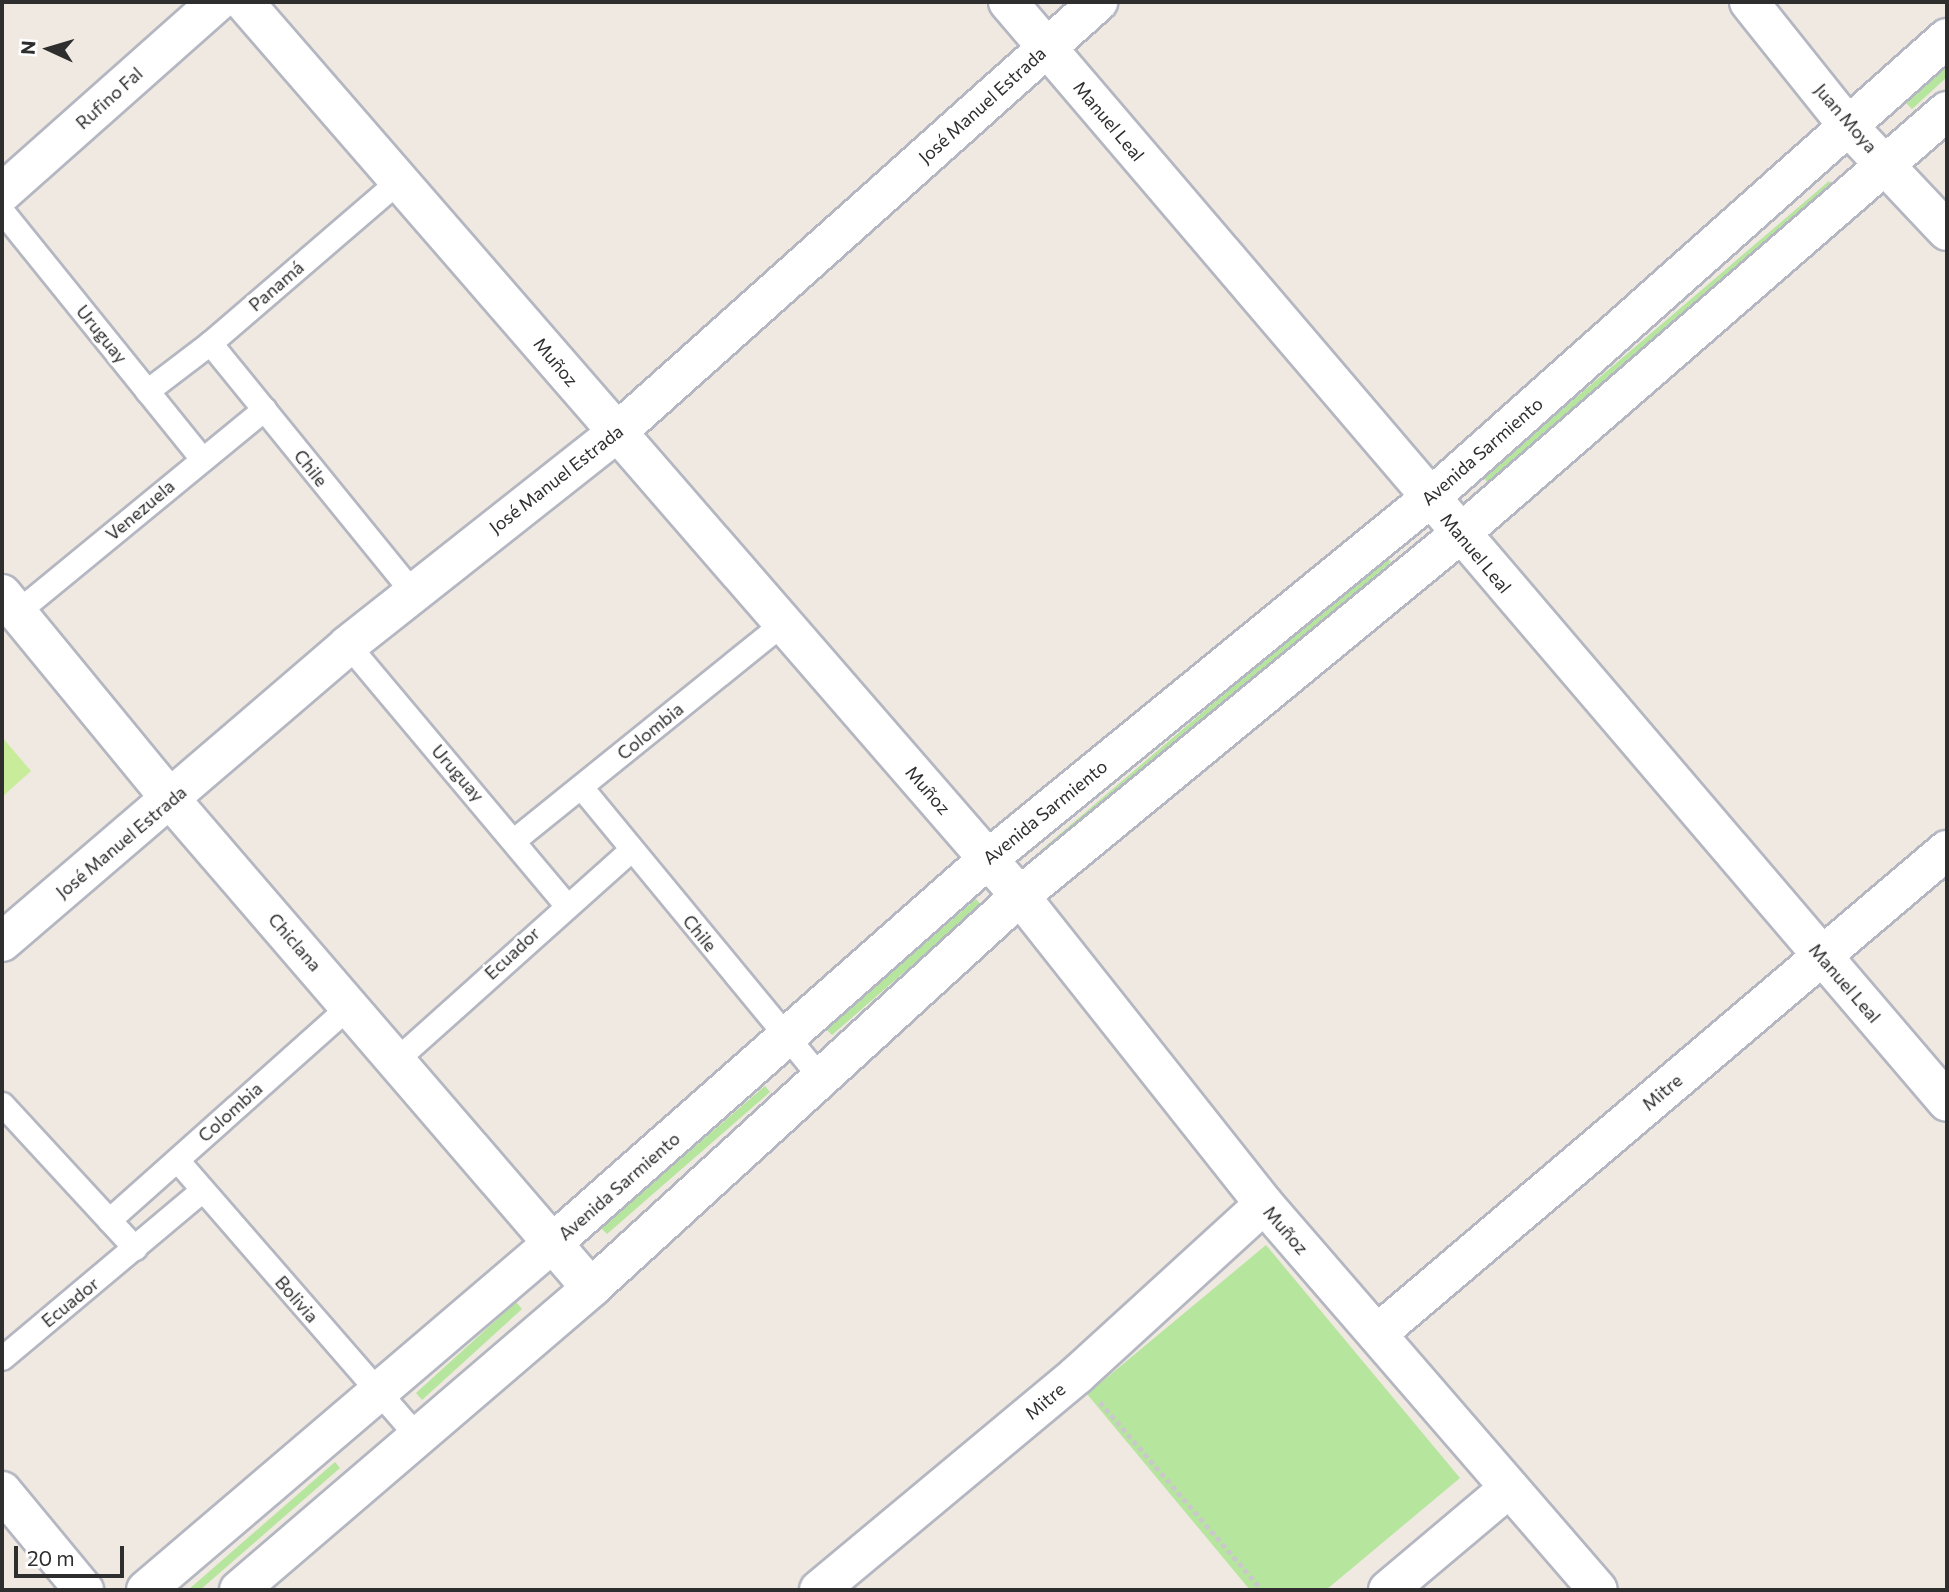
<!DOCTYPE html>
<meta charset="utf-8">
<style>
body{margin:0}
#map{position:relative;width:1949px;height:1592px;overflow:hidden;background:#efe9e1;font-family:Commissioner,sans-serif}
div>[style]{position:absolute}
[style*='--x']{left:calc(var(--x)*1px);top:calc(var(--y)*1px);width:calc(var(--w)*1px);rotate:calc(var(--a)*1deg)}
.green>*{inset:0;background:#b6e59e}
.pitch>*{inset:0;background:#c9ec9a}
.path>*{height:4.5px;margin-top:-2.25px;transform-origin:0;background:repeating-linear-gradient(90deg,#c9c9c9 0 5px,transparent 0 8.5px)}
.roads{filter:drop-shadow(2px 0 #b4b7c1) drop-shadow(-2px 0 #b4b7c1) drop-shadow(0 2px #b4b7c1) drop-shadow(0 -2px #b4b7c1)}
.lane>*{height:23px;margin:-11.5px;padding:0 11.5px;transform-origin:11.5px;border-radius:11.5px;background:#fff}
.street>*{height:38px;margin:-19px;padding:0 19px;transform-origin:19px;border-radius:19px;background:#fff}
.secondary>*{height:38px;margin:-19px;padding:0 19px;transform-origin:19px;border-radius:19px;background:#fff}
span{translate:-50% -50%;white-space:nowrap;text-align:center;line-height:1.15;-webkit-text-stroke:5px #fff;paint-order:stroke}
.street-label{font-size:18px;color:#2e2e2e}
.frame{position:absolute;inset:0;border:4px solid #2e2e2e;pointer-events:none}
.north{position:absolute;left:14px;top:14px;width:70px;height:70px;-webkit-text-stroke:5px #fff;paint-order:stroke;rotate:274deg;font-size:19px;font-weight:700;line-height:28px;text-align:center;color:#2e2e2e}
.north::after{content:'';display:block;margin:auto;width:24px;height:32px;background:#2e2e2e;clip-path:polygon(50% 0,100% 100%,50% 72%,0 100%)}
.scale{position:absolute;left:14px;top:1546px;width:110px;height:32px;box-sizing:border-box;border:4px solid #2e2e2e;border-top:0;padding-left:9px;font-size:21px;line-height:24px;white-space:nowrap;color:#2e2e2e;-webkit-text-stroke:5px #fff;paint-order:stroke}
</style>
<div id="map">
<div class="green">
<div style="clip-path:polygon(1947px 66px,1947px 77px,1912px 109px,1906px 103px)"></div>
<div style="clip-path:polygon(1829px 181px,1834px 187px,1488px 483px,1483px 477px)"></div>
<div style="clip-path:polygon(1386px 556px,1391px 562px,1045px 858px,1040px 851px)"></div>
<div style="clip-path:polygon(976px 899px,981px 905px,832px 1035px,826px 1029px)"></div>
<div style="clip-path:polygon(765px 1086px,770px 1092px,607px 1234px,601px 1228px)"></div>
<div style="clip-path:polygon(1266px 1245px,1460px 1478px,1326px 1590px,1250px 1590px,1087px 1394px)"></div>
<div style="clip-path:polygon(516px 1302px,522px 1309px,422px 1400px,416px 1393px)"></div>
<div style="clip-path:polygon(335px 1462px,340px 1468px,200px 1590px,188px 1590px)"></div>
</div>
<div class="pitch">
<div style="clip-path:polygon(2px 737px,31px 771px,2px 797px)"></div>
</div>
<div class="path">
<div style="--x:1100;--y:1402;--w:248;--a:49.2"></div>
</div>
<div class="roads">
<div class="lane">
<div style="--x:2;--y:211;--w:317;--a:51.1"></div>
<div style="--x:210;--y:343;--w:322;--a:50.9"></div>
<div style="--x:147;--y:391;--w:79;--a:-37.3"></div>
<div style="--x:210;--y:343;--w:253;--a:-40.7"></div>
<div style="--x:17;--y:612;--w:320;--a:-39.4"></div>
<div style="--x:348;--y:645;--w:338;--a:50"></div>
<div style="--x:581;--y:787;--w:377;--a:50.5"></div>
<div style="--x:514;--y:840;--w:347;--a:-38.9"></div>
<div style="--x:397;--y:1059;--w:312;--a:-41.8"></div>
<div style="--x:2;--y:1104;--w:196;--a:47.3"></div>
<div style="--x:177;--y:1160;--w:366;--a:49"></div>
<div style="--x:109;--y:1220;--w:323;--a:-41.7"></div>
<div style="--x:2;--y:1358;--w:260;--a:-40"></div>
</div>
<div class="street">
<div style="--x:244;--y:2;--w:1184;--a:49.04"></div>
<div style="--x:1020;--y:896;--w:393;--a:51.6"></div>
<div style="--x:1264;--y:1204;--w:510;--a:49.13"></div>
<div style="--x:1008;--y:2;--w:1446;--a:49.51"></div>
<div style="--x:1749;--y:2;--w:159;--a:51.4"></div>
<div style="--x:1848;--y:126;--w:144;--a:46.7"></div>
<div style="--x:2;--y:193;--w:288;--a:-41.6"></div>
<div style="--x:2;--y:594;--w:266;--a:50.6"></div>
<div style="--x:171;--y:800;--w:644;--a:49.28"></div>
<div style="--x:2;--y:942;--w:456;--a:-40.6"></div>
<div style="--x:348;--y:645;--w:342;--a:-38.3"></div>
<div style="--x:616;--y:433;--w:647;--a:-41.8"></div>
<div style="--x:1377;--y:1334;--w:748;--a:-40.34"></div>
<div style="--x:2;--y:1491;--w:129;--a:50.4"></div>
<div style="--x:819;--y:1590;--w:336;--a:-39.8"></div>
<div style="--x:1077;--y:1375;--w:253;--a:-42.4"></div>
<div style="--x:1388;--y:1590;--w:158;--a:-40.1"></div>
</div>
<div class="secondary">
<div style="--x:146;--y:1590;--w:538;--a:-40.47"></div>
<div style="--x:555;--y:1241;--w:577;--a:-41.42"></div>
<div style="--x:988;--y:859;--w:571;--a:-39.24"></div>
<div style="--x:1430;--y:498;--w:692;--a:-41.66"></div>
<div style="--x:239;--y:1590;--w:464;--a:-40.6"></div>
<div style="--x:591;--y:1288;--w:581;--a:-42.42"></div>
<div style="--x:1020;--y:896;--w:570;--a:-39.45"></div>
<div style="--x:1460;--y:534;--w:645;--a:-40.98"></div>
</div>
</div>
<div class="street-label">
<span style="left:109px;top:98px;rotate:-42deg">Rufino Fal</span>
<span style="left:982px;top:105px;rotate:-42deg">José Manuel Estrada</span>
<span style="left:1846px;top:118px;rotate:49deg">Juan Moya</span>
<span style="left:1109px;top:121px;rotate:50deg">Manuel Leal</span>
<span style="left:276px;top:286px;rotate:-41deg">Panamá</span>
<span style="left:102px;top:334px;rotate:51deg">Uruguay</span>
<span style="left:556px;top:362px;rotate:50deg">Muñoz</span>
<span style="left:1482px;top:451px;rotate:-41deg">Avenida Sarmiento</span>
<span style="left:311px;top:468px;rotate:51deg">Chile</span>
<span style="left:556px;top:479px;rotate:-38deg">José Manuel Estrada</span>
<span style="left:140px;top:510px;rotate:-40deg">Venezuela</span>
<span style="left:1476px;top:553px;rotate:50deg">Manuel Leal</span>
<span style="left:650px;top:731px;rotate:-39deg">Colombia</span>
<span style="left:458px;top:773px;rotate:49deg">Uruguay</span>
<span style="left:928px;top:790px;rotate:49deg">Muñoz</span>
<span style="left:1045px;top:812px;rotate:-39deg">Avenida Sarmiento</span>
<span style="left:121px;top:842px;rotate:-40deg">José Manuel Estrada</span>
<span style="left:700px;top:933px;rotate:50deg">Chile</span>
<span style="left:295px;top:942px;rotate:49deg">Chiclana</span>
<span style="left:512px;top:953px;rotate:-43deg">Ecuador</span>
<span style="left:1845px;top:983px;rotate:49deg">Manuel Leal</span>
<span style="left:1662px;top:1092px;rotate:-40deg">Mitre</span>
<span style="left:230px;top:1112px;rotate:-42deg">Colombia</span>
<span style="left:619px;top:1186px;rotate:-41deg">Avenida Sarmiento</span>
<span style="left:1286px;top:1230px;rotate:49deg">Muñoz</span>
<span style="left:297px;top:1299px;rotate:49deg">Bolivia</span>
<span style="left:70px;top:1302px;rotate:-39deg">Ecuador</span>
<span style="left:1045px;top:1401px;rotate:-40deg">Mitre</span>
</div>
<div class="frame"></div>
<div class="north">N</div>
<div class="scale">20 m</div>
</div>
